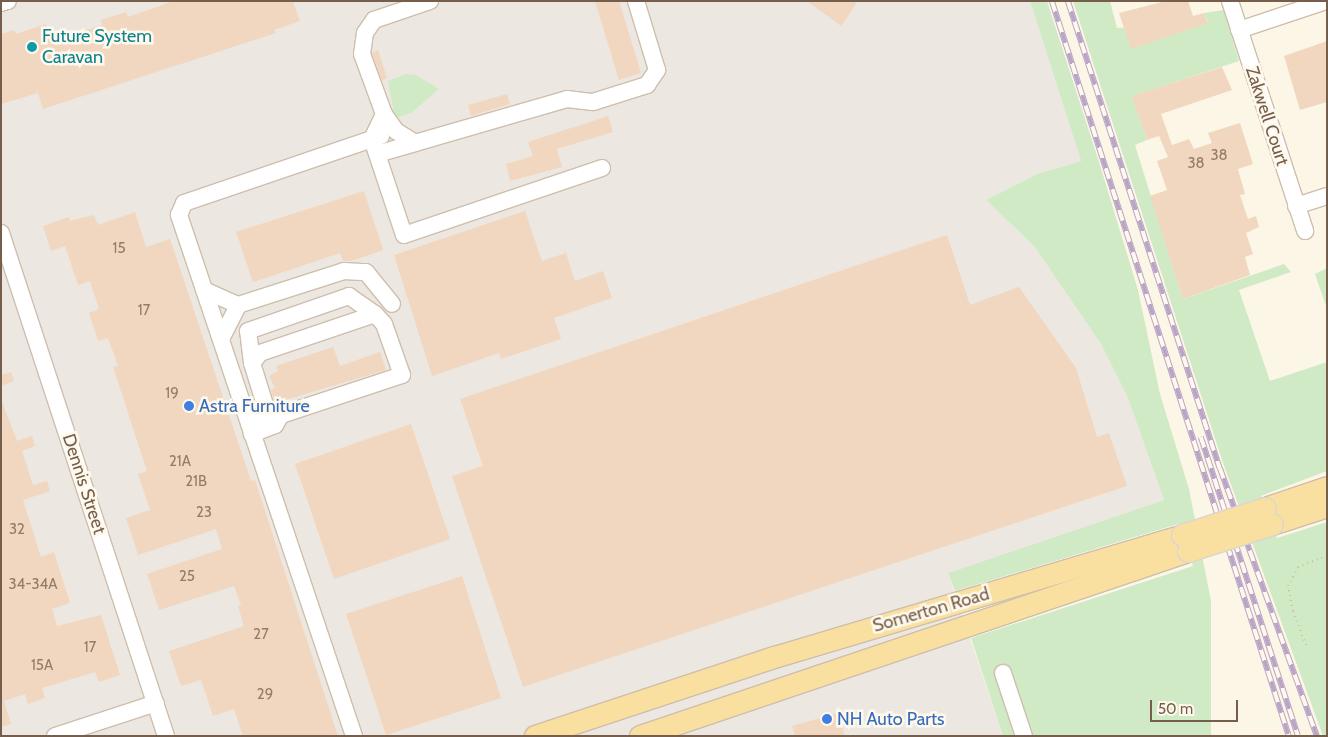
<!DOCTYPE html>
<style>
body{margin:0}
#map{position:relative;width:1328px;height:737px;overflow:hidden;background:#fcf6e7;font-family:Cabin,sans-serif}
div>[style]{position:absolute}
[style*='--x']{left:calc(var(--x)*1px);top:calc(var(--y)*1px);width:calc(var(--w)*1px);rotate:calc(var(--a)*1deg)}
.industrial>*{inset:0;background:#ece7e0}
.green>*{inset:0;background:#d0eac5}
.building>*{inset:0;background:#f1d7bf}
.path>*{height:2px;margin-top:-1px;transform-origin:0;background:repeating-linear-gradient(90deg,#d6bba1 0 1px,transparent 0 5px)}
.roads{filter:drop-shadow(1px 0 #cebead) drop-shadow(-1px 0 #cebead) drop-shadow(0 1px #cebead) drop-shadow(0 -1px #cebead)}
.minor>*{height:16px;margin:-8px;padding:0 8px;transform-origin:8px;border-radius:8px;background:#fff}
.major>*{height:21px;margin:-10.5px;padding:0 10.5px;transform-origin:10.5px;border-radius:10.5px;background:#f9e0a0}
.rail>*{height:5.5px;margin-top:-2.75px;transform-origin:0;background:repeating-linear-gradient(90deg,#fff9ed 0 11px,#baa5c6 0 22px);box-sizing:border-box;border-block:1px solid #baa5c6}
.bridges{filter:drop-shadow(1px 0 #dbd5d0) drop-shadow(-1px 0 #dbd5d0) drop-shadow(0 1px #dbd5d0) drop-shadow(0 -1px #dbd5d0)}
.major-bridge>*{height:21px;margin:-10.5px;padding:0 10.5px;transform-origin:10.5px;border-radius:10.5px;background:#f9e0a0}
.dots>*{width:14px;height:14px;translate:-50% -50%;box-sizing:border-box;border:2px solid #fff9ed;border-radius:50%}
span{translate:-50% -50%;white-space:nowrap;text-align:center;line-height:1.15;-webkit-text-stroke:5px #fff9ed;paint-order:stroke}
.number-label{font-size:15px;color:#947c68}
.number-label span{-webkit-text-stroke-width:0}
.culture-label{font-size:18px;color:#0d838f}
.left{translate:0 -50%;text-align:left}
.street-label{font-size:18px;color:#755e4b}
.shop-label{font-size:18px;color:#366cbe}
.frame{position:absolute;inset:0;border:2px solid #755e4b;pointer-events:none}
.scale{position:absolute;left:1150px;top:700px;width:88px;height:22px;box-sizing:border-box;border:2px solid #755e4b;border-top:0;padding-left:6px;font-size:15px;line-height:18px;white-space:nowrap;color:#755e4b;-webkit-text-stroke:4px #fff9ed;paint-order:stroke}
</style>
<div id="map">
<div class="industrial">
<div style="clip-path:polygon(1px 1px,1030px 1px,1081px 161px,1037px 174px,986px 200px,1034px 246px,1101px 344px,1128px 398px,1164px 500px,948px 573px,1003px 736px,1px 736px)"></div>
</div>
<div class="green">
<div style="clip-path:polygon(1030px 1px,1047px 1px,1100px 165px,1138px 290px,1160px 394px,1189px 489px,1211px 601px,1211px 736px,1003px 736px,971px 638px,1193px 566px,1178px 524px,955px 591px,948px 573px,1164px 500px,1128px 398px,1101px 344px,1034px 246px,986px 200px,1037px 174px,1081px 161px)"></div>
<div style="clip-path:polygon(1073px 1px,1110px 1px,1117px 28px,1208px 22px,1204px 13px,1224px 10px,1239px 61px,1133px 96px,1147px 140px,1135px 145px,1183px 299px,1284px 264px,1291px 272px,1239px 290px,1270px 381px,1327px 362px,1327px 471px,1261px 496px,1277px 538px,1327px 522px,1327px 736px,1323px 736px,1223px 463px)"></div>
<div style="clip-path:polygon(406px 74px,416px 75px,439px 89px,411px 113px,395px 118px,388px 81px)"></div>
<div style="clip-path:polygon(1327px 268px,1327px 309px,1315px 274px)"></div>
</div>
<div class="building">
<div style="clip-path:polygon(174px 1px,293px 1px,300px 21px,274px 30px,276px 33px,43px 109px,38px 93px,1px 104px,1px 34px,14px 30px,16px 34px,46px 24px,51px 36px,63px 32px,65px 37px,102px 25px,101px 20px,126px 12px,128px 17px)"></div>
<div style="clip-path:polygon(595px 1px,619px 1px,641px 73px,619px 80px)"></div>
<div style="clip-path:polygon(807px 1px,858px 1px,841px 26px)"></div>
<div style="clip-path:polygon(1166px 1px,1188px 1px,1193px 16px,1204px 13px,1208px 23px,1131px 49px,1119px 13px)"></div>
<div style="clip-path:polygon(1327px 41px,1327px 102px,1300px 110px,1284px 56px)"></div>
<div style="clip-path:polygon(378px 50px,387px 78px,382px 80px,372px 53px)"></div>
<div style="clip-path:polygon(1222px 67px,1232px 90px,1161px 114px,1172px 145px,1189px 139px,1194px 149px,1212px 143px,1208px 133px,1240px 123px,1253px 164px,1238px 169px,1245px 194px,1240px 195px,1248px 219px,1256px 216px,1259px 227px,1246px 233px,1253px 254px,1245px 257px,1250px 275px,1183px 299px,1150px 196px,1167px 190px,1157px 161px,1168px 157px,1159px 136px,1147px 140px,1132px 96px)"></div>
<div style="clip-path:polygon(507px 94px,510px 104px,471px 116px,468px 105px)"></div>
<div style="clip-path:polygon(608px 116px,613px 132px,557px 149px,562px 167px,510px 181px,506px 164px,533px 156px,528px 142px)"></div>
<div style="clip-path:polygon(364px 191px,383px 250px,351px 261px,343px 261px,340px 253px,253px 282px,236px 232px)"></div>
<div style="clip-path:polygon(525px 211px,542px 261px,566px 253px,575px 281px,603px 271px,612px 298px,554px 318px,561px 339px,501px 359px,499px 353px,432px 376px,394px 255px)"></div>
<div style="clip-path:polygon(135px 212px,146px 247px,170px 239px,251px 481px,255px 480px,338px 736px,243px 736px,234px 709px,213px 716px,201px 680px,181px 686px,169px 651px,244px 626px,238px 606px,241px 605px,234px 586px,159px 610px,147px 574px,222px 549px,216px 529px,138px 555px,126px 518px,150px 510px,138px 474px,147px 471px,113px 367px,118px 366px,108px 338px,98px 341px,89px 313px,99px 309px,90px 281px,78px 285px,65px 246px,51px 251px,43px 226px,69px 217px,70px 221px,94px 215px,98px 225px)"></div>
<div style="clip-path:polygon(947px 235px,970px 305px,1019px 287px,1076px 368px,1097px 437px,1109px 433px,1127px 486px,523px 687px,452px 476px,483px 466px,460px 399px)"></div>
<div style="clip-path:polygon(333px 347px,340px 366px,380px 352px,386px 370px,275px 403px,271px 390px,275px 388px,269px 376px,278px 371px,276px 366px)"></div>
<div style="clip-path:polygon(11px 372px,14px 381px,1px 386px,1px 375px)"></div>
<div style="clip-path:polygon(1px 399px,17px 441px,32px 436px,35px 446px,22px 451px,33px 485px,47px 481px,50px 491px,23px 500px,41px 557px,54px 552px,70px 603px,52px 609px,57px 626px,101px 615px,120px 675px,99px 682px,95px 672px,42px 688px,45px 698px,28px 704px,25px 694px,4px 701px,11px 724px,1px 727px)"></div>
<div style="clip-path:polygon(411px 424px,450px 539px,334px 579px,295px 464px)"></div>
<div style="clip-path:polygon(462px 576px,501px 698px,386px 735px,346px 614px)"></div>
<div style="clip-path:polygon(838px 713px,845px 736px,795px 736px,792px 726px)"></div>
</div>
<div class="path">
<div style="--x:1306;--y:645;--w:36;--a:-111"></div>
<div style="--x:1293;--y:611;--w:25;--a:-101"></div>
<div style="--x:1288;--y:586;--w:21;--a:-62"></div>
<div style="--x:1298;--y:567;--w:31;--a:-21"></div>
</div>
<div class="roads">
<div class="minor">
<div style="--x:430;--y:1;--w:59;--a:161.3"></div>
<div style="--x:374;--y:20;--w:16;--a:125"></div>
<div style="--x:365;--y:33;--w:21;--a:98"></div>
<div style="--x:362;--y:54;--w:64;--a:69.9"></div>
<div style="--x:384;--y:114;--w:21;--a:55"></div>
<div style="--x:396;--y:131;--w:22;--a:32"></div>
<div style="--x:415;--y:143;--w:158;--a:-16.1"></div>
<div style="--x:567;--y:99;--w:26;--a:7"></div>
<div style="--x:593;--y:102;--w:57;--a:-17.5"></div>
<div style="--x:647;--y:85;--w:18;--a:-56"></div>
<div style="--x:657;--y:70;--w:72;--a:-106.9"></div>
<div style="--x:1230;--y:1;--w:242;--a:71.9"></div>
<div style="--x:1;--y:3;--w:7;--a:-16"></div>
<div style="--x:1239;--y:30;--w:92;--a:-18.4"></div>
<div style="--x:381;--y:136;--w:9;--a:162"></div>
<div style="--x:372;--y:139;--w:101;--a:71.6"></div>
<div style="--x:404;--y:235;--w:209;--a:-18.7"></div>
<div style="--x:377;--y:154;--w:40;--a:-16"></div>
<div style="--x:1296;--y:206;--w:33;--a:-18"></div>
<div style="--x:1;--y:233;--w:529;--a:71.84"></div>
<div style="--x:204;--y:290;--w:37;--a:24"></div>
<div style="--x:221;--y:339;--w:38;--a:-63"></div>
<div style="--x:238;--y:305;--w:111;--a:-17.8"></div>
<div style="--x:344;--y:271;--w:22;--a:3"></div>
<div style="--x:366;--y:272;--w:41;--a:50.9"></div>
<div style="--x:252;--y:363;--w:32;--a:-97"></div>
<div style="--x:248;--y:331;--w:107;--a:-19.1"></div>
<div style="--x:349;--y:296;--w:32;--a:35"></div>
<div style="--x:249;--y:424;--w:15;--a:-23"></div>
<div style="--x:263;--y:418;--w:10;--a:-73"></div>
<div style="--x:266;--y:408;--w:47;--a:-107.3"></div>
<div style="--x:252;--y:363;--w:13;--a:-51"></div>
<div style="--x:260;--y:353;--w:121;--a:-18.7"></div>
<div style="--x:375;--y:314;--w:13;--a:48"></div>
<div style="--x:384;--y:324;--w:54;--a:70.6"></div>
<div style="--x:402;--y:375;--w:127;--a:161.7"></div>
<div style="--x:281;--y:415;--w:12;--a:121"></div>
<div style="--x:275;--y:425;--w:25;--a:159"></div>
<div style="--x:1003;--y:673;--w:66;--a:71.6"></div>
<div style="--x:55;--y:736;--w:106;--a:-18.1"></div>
<div style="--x:354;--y:736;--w:550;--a:-108.57"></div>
<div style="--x:179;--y:215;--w:13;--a:-67"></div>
<div style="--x:184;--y:203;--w:199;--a:-18.8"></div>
<div style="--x:372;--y:139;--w:28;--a:-64"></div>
</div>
<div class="major">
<div style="--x:1265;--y:508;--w:65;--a:-18.7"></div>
<div style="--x:1272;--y:524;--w:58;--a:-18.1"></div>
<div style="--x:535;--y:736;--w:252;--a:-18.3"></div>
<div style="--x:774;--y:657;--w:426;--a:-16.6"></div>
<div style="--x:640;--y:736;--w:578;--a:-18.65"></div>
</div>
</div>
<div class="rail">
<div style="--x:1052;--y:1;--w:772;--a:72.13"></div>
<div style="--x:1068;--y:1;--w:491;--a:72"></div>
<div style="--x:1220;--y:468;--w:285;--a:70.1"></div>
<div style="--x:1201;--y:437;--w:314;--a:72"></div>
</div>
<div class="bridges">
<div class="major-bridge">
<div style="--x:1182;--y:535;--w:87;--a:-18"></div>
<div style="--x:1188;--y:551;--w:88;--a:-17.8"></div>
</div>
</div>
<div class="dots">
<div style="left:32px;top:47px;background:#0f9aa8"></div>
<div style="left:189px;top:406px;background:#3f7fe0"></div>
<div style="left:827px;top:719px;background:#3f7fe0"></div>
</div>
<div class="number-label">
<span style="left:1219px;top:156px">38</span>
<span style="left:1196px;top:164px">38</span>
<span style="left:119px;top:249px">15</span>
<span style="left:144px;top:311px">17</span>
<span style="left:172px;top:394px">19</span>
<span style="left:180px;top:462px">21A</span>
<span style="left:196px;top:482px">21B</span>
<span style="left:204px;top:513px">23</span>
<span style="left:17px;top:530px">32</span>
<span style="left:187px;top:577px">25</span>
<span style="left:33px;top:585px">34-34A</span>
<span style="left:261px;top:635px">27</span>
<span style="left:90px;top:648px">17</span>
<span style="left:42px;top:666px">15A</span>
<span style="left:265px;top:695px">29</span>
</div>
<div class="culture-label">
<span class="left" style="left:42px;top:47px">Future System<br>Caravan</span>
</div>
<div class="street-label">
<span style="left:1267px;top:116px;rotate:72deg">Zakwell Court</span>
<span style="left:84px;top:484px;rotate:72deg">Dennis Street</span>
<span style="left:931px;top:610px;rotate:-16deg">Somerton Road</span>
</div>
<div class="shop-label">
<span class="left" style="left:199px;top:406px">Astra Furniture</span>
<span class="left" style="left:837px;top:719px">NH Auto Parts</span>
</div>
<div class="frame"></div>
<div class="scale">50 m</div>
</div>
